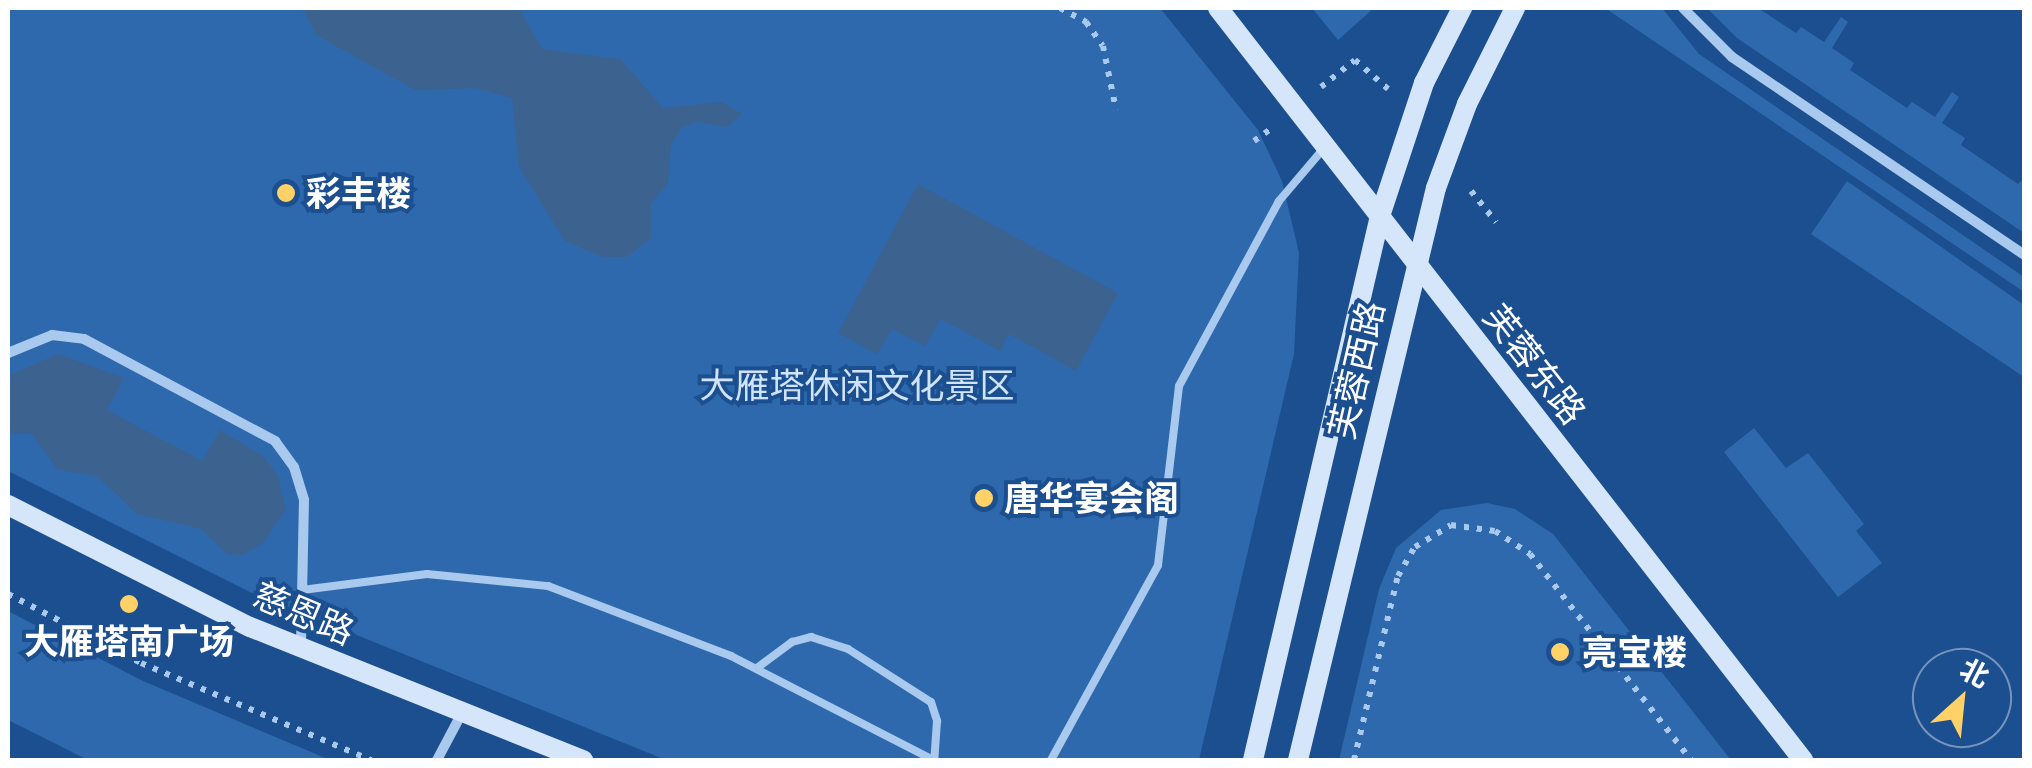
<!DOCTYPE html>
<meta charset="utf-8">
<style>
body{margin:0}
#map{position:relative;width:2032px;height:768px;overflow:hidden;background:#1b4f8f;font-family:Quicksand,"Noto Sans SC",sans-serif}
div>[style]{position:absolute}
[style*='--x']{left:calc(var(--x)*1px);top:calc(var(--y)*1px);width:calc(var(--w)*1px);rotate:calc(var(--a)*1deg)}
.green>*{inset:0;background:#2e69ad}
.water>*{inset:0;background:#3c6290}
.path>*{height:6px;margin-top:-3px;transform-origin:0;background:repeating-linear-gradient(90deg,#a9c9ee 0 5px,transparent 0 13px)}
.service>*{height:8px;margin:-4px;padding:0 4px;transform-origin:4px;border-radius:4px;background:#a9c9ee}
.minor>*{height:10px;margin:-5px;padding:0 5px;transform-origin:5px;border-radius:5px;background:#a9c9ee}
.secondary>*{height:20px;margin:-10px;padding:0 10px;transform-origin:10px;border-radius:10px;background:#d6e6fa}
.dots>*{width:28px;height:28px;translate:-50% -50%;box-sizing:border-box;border:5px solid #1b4f8f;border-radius:50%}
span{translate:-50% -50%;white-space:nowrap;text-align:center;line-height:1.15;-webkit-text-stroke:8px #1b4f8f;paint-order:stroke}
.poi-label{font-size:35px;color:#fff;font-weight:700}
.left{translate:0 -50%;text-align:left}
.street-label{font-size:35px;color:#fff}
.park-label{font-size:35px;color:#cfe3fa}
.frame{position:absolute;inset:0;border:10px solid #fff;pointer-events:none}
.north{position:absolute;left:1912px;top:648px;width:100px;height:100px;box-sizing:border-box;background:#1b4f8f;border:2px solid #7695bc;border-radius:50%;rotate:27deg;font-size:28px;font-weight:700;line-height:40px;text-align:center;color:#fff}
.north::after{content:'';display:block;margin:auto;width:35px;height:45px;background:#ffd166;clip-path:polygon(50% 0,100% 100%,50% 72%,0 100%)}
</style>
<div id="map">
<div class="green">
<div style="clip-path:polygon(8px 8px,1160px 8px,1258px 130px,1282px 181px,1299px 253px,1294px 354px,1199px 760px,666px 760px,250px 592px,8px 471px)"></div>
<div style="clip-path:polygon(1312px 8px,1374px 8px,1338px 40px)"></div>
<div style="clip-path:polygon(1605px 8px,1662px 8px,1699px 54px,2024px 277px,2024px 292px)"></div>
<div style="clip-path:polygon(1707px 8px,1758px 8px,1796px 33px,1801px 27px,1824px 42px,1841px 17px,1848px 22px,1832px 48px,1854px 63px,1850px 70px,1907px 108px,1912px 102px,1935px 117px,1952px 92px,1959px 97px,1942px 123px,1965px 138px,1961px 145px,2018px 184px,2024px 178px,2024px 233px,1737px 38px)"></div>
<div style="clip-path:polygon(1847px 181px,2024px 305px,2024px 377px,1811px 234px)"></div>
<div style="clip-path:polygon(1754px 428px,1786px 468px,1808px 453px,1864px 524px,1856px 531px,1882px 563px,1838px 597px,1724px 452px)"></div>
<div style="clip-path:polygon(1487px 503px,1515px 509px,1553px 534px,1731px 760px,1339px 760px,1379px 589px,1396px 548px,1441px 510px)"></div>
<div style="clip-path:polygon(8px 611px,143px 681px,330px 760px,88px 760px,8px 720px)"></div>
</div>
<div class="water">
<div style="clip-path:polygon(303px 8px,519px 8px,542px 49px,620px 59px,663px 108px,722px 102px,742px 114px,727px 127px,697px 122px,682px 127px,671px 145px,668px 183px,651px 203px,651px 238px,627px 257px,603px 257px,565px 241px,519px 167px,512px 98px,475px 88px,415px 90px,316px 35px)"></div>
<div style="clip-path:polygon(918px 184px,1118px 293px,1076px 371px,1009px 334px,1000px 351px,941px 319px,925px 346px,892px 329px,877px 354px,838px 333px)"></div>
<div style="clip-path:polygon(58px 354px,124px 378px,107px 410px,202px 461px,220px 430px,264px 457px,278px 476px,286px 509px,263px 543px,243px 555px,227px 554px,201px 529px,137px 514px,97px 476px,58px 470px,32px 434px,8px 434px,8px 376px)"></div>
</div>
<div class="path">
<div style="--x:1060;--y:8;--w:30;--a:28"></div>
<div style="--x:1086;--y:22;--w:29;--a:55"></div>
<div style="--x:1103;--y:46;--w:65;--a:78.5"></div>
<div style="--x:1321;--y:87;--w:43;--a:-38.5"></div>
<div style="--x:1355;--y:60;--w:44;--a:41.3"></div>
<div style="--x:1254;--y:141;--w:19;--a:-36"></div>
<div style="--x:1471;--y:191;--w:40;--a:51"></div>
<div style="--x:8;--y:594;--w:150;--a:27.4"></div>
<div style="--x:141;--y:663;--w:250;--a:22.9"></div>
<div style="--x:1354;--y:760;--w:189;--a:-76.6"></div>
<div style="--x:1398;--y:576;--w:34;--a:-60"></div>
<div style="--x:1415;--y:547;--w:42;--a:-31.4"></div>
<div style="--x:1451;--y:525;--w:44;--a:7.8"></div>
<div style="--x:1495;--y:531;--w:42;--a:33.3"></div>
<div style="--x:1530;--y:554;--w:261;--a:52"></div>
</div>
<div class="service">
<div style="--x:302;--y:590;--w:126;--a:-7.3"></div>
<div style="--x:427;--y:574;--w:122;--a:5.7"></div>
<div style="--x:548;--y:586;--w:196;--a:20.9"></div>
<div style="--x:731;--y:656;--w:227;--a:27.2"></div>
<div style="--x:757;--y:668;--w:44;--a:-36.6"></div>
<div style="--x:792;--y:642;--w:20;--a:-15"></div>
<div style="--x:811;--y:637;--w:39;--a:18"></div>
<div style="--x:848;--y:649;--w:98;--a:32.6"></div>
<div style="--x:931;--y:702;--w:20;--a:72"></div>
<div style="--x:937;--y:721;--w:39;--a:94"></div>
<div style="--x:1051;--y:760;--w:222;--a:-61.2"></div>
<div style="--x:1158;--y:565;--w:180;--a:-83.3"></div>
<div style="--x:1179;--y:386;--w:210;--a:-61.6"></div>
<div style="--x:1279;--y:201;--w:71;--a:-49.6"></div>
</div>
<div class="minor">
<div style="--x:1683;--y:8;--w:69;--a:45"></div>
<div style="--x:1732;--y:57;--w:353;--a:34.1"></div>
<div style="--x:8;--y:353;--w:48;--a:-22.2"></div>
<div style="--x:52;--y:335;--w:32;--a:7"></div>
<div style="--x:84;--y:339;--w:217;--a:28.1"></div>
<div style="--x:275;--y:441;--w:32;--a:54"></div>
<div style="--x:294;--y:467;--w:34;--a:73"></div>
<div style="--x:304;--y:500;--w:148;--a:91.2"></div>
<div style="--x:437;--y:760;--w:53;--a:-62"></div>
</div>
<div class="secondary">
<div style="--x:1218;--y:8;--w:953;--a:52.12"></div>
<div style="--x:8;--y:505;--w:271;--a:26.8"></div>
<div style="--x:250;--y:627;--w:359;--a:21.8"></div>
<div style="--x:1253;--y:760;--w:559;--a:-76.86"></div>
<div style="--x:1380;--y:216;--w:140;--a:-71.7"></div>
<div style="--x:1424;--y:83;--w:84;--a:-63.1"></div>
<div style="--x:1298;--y:760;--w:588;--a:-76.44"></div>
<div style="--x:1436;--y:188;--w:90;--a:-69.7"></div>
<div style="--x:1467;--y:104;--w:107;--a:-63.4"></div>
</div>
<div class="dots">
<div style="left:286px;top:193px;background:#ffd166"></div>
<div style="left:984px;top:498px;background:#ffd166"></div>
<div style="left:129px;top:604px;background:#ffd166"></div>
<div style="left:1560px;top:652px;background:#ffd166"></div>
</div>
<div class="poi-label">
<span class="left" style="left:306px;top:193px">彩丰楼</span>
<span class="left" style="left:1004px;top:498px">唐华宴会阁</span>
<span style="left:129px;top:641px">大雁塔南广场</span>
<span class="left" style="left:1582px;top:652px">亮宝楼</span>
</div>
<div class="street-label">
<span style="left:1535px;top:364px;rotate:52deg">芙蓉东路</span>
<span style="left:1356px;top:370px;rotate:-77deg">芙蓉西路</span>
<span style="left:304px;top:613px;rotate:23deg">慈恩路</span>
</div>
<div class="park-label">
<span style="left:857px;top:385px">大雁塔休闲文化景区</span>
</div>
<div class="frame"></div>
<div class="north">北</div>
</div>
